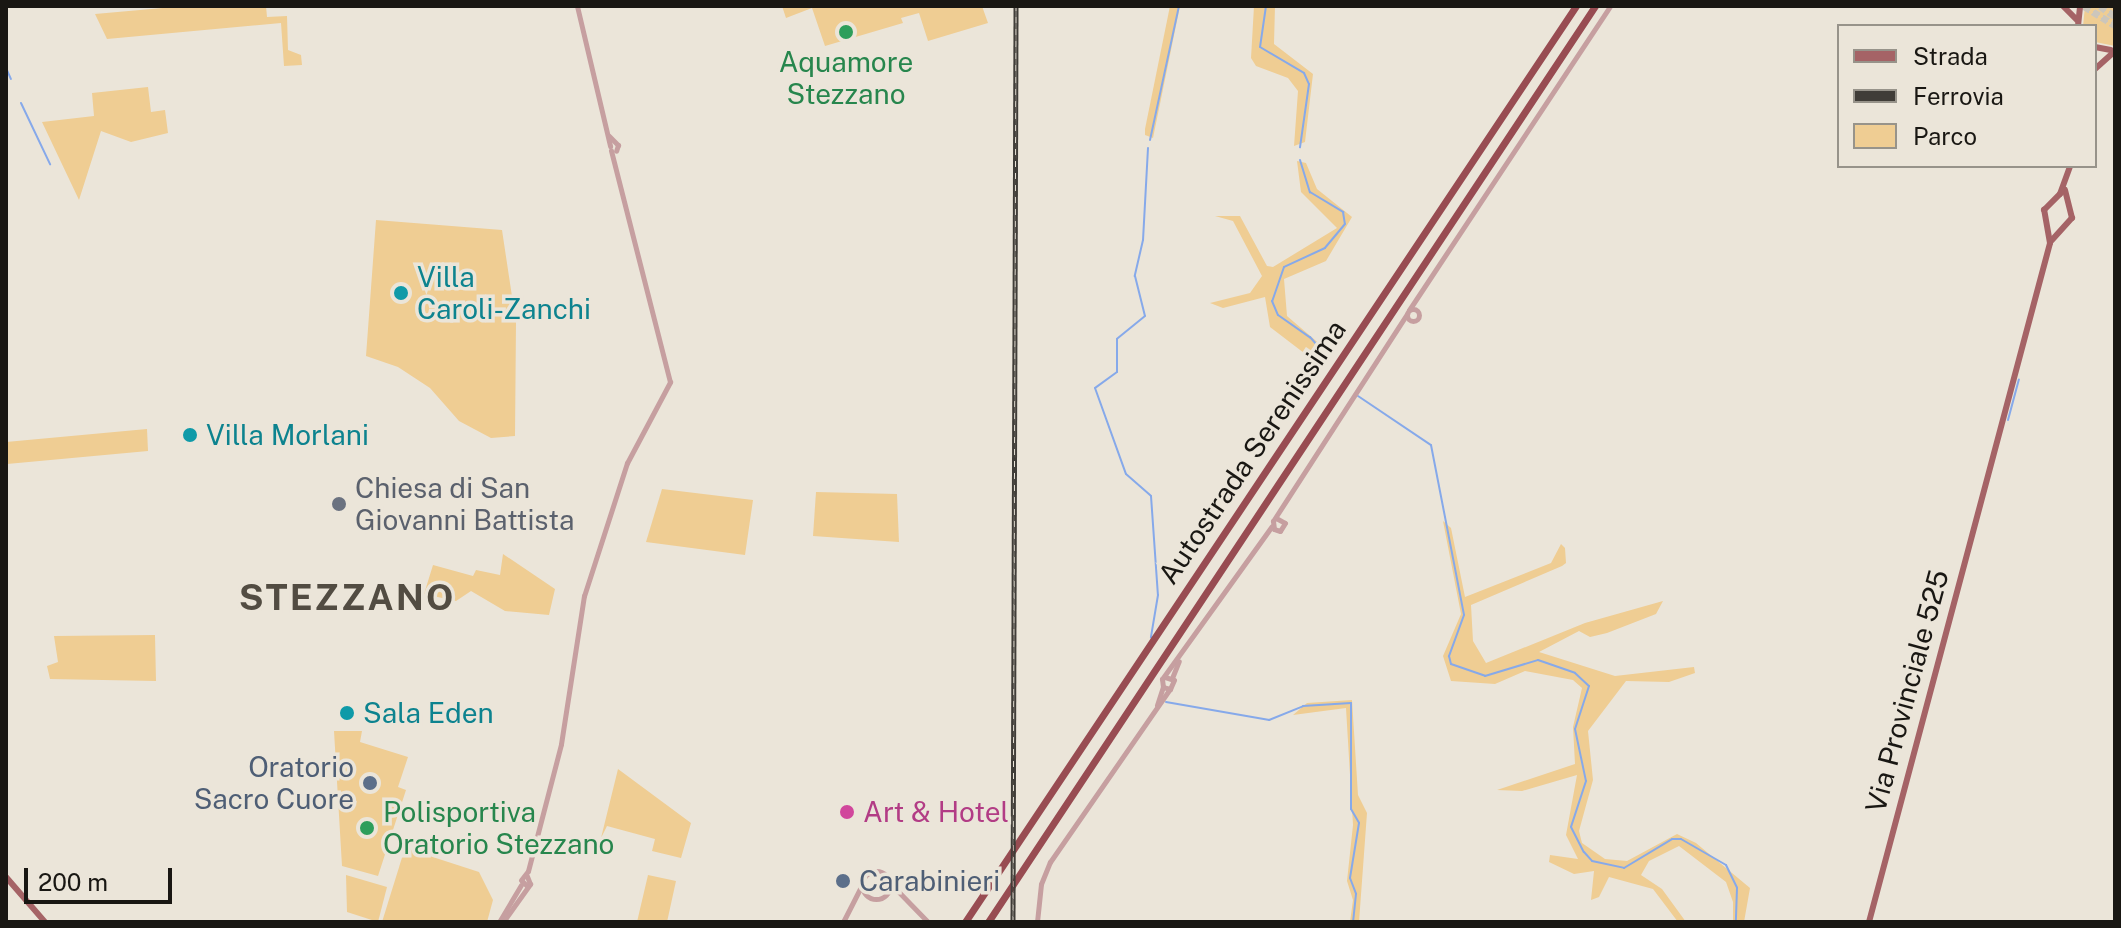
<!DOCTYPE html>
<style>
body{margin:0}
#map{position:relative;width:2121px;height:928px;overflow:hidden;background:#ebe5d9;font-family:"Public Sans",sans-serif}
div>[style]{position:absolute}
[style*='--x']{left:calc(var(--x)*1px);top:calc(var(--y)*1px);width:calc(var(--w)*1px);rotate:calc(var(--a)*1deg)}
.green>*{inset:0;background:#efcd93}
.stream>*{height:2px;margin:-1px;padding:0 1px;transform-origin:1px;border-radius:1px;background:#86a9ea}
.highway-tunnel>*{height:7px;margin-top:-3.5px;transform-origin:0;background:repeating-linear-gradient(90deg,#ccc6bb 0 7px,transparent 0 10.5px)}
.minor>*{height:5px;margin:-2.5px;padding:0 2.5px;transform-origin:2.5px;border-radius:2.5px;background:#c69fa0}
.minor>.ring{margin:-2.5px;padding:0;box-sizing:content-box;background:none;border:5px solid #c69fa0;border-radius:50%}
.major>*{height:6px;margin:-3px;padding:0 3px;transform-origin:3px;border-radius:3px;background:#a56366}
.highway>*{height:7px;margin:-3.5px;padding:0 3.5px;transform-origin:3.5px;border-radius:3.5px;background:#984c52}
.rail>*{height:5px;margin-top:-2.5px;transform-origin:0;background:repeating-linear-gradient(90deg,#ebe5d9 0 6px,#403d38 0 12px);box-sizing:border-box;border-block:2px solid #403d38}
.dots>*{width:22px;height:22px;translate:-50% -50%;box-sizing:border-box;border:4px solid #ebe5d9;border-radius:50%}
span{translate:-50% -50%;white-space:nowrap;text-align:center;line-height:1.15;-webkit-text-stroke:7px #ebe5d9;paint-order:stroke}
.leisure-label{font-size:28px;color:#27864d}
.left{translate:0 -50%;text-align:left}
.culture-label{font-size:28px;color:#0d838f}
.street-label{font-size:28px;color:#191713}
.worship-label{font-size:28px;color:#5b616d}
.service-label{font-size:28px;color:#4e5e75}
.right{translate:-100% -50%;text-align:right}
.hotel-label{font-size:28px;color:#b23c85}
.district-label{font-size:36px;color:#524c42;font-weight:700;letter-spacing:2px}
.frame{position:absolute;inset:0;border:8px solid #191713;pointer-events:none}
.legend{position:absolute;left:1837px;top:24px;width:260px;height:144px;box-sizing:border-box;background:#ebe5d9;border:2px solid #97938a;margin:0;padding:10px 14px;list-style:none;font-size:24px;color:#191713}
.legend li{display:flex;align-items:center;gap:16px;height:40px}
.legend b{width:40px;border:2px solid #97938a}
.scale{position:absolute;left:24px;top:868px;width:148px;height:36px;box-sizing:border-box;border:4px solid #191713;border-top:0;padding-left:10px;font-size:24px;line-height:28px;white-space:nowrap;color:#191713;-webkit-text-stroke:6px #ebe5d9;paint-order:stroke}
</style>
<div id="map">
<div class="green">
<div style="clip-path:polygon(185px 6px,266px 6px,267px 17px,287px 16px,288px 50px,301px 55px,302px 65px,284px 66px,281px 23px,107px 39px,95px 14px)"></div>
<div style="clip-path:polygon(782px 6px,982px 6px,988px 23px,928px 41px,919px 13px,901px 18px,903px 23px,825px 46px,812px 8px,786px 18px)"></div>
<div style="clip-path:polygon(1170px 6px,1180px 6px,1153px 138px,1145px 135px,1145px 129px)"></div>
<div style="clip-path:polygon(1254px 6px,1275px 6px,1274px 44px,1313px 74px,1305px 142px,1294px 146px,1298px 91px,1288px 78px,1256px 66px,1251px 58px)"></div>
<div style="clip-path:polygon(2085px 6px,2115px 6px,2115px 46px,2095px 42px,2095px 26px,2083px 26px)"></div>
<div style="clip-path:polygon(148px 87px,151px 112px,165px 110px,168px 133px,131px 142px,101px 131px,79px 200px,42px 122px,94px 116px,92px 93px)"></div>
<div style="clip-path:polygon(1297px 161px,1306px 163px,1317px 189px,1352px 217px,1326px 261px,1284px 279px,1287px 316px,1329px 352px,1321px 366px,1270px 327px,1265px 297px,1223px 308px,1210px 303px,1250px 293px,1262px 276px,1233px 221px,1215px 216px,1240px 216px,1267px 266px,1273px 267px,1337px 228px,1301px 192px)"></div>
<div style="clip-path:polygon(376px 220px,502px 230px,516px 323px,515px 436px,491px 438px,459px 421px,430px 388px,398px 367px,366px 356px)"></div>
<div style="clip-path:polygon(147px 429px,148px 451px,7px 464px,6px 442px)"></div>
<div style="clip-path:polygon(662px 489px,753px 500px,745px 555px,646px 542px)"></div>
<div style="clip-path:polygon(816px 492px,897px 494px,899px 542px,813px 536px)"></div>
<div style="clip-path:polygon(1443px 521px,1451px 528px,1465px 597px,1551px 563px,1561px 544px,1565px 548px,1566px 563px,1562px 566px,1471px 605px,1473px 641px,1486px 663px,1585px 623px,1663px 601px,1656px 614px,1607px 633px,1590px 637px,1579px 631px,1539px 652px,1615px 676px,1694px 667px,1695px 673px,1669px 682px,1626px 681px,1588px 731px,1593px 780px,1579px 831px,1582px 843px,1605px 859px,1627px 861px,1677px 834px,1696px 843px,1750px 888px,1744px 922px,1733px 922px,1733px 902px,1726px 882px,1679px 846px,1649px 861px,1641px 875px,1662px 889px,1686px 922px,1678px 922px,1653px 889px,1609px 877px,1599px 897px,1591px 900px,1594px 871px,1574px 874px,1549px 862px,1550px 855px,1578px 859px,1566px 835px,1577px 775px,1522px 791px,1497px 790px,1575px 764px,1573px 727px,1582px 688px,1573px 680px,1525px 671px,1495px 684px,1451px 681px,1443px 656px,1461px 614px)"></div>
<div style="clip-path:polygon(503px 554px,555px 589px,549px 615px,505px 611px,471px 591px,456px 601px,424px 594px,433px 565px,473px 576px,476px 570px,500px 575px)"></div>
<div style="clip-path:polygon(155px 635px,156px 681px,50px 679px,47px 666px,58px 662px,54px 636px)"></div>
<div style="clip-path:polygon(1352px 700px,1358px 795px,1367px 813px,1359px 922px,1350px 922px,1353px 900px,1347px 881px,1353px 825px,1346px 708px,1293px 715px,1307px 703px)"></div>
<div style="clip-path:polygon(334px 731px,362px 731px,360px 742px,408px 757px,398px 787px,406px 790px,378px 876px,342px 866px)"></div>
<div style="clip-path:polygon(618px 769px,691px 823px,681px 858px,652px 851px,655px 839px,607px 826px,601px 838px)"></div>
<div style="clip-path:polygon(405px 848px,479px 872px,493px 900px,487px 922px,382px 922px)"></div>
<div style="clip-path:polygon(346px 875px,387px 887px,378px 922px,347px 912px)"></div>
<div style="clip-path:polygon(648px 875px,676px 881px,667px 922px,637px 922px)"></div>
</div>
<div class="stream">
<div style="--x:1266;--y:6;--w:41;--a:98.3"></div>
<div style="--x:1260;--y:47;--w:51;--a:30.6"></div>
<div style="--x:1304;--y:73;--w:12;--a:66"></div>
<div style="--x:1309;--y:84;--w:64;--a:98.1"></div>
<div style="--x:6;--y:68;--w:12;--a:66"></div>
<div style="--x:21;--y:103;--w:68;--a:64.6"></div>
<div style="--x:1150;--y:140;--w:137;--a:-77.8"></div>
<div style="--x:1148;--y:148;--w:92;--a:93.1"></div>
<div style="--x:1143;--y:240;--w:37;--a:103"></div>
<div style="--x:1135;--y:276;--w:41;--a:76"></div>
<div style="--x:1145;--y:316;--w:36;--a:141"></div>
<div style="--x:1117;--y:339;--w:33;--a:90"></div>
<div style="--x:1117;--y:372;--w:27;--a:144"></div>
<div style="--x:1095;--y:388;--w:91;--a:70.2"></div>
<div style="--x:1126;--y:474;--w:33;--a:41"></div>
<div style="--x:1151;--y:496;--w:99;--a:86"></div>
<div style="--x:1158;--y:595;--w:43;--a:99.5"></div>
<div style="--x:1300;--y:160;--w:34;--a:73"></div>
<div style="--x:1310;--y:192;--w:39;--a:31"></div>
<div style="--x:1343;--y:212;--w:12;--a:81"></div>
<div style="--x:1345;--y:224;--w:31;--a:130"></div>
<div style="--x:1325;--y:248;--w:45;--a:155.1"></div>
<div style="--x:1284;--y:267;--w:36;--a:109"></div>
<div style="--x:1272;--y:301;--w:15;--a:67"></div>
<div style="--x:1278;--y:315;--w:39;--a:35"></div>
<div style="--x:1310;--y:337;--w:29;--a:49"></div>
<div style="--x:1358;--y:396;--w:88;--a:33.9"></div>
<div style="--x:1431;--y:445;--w:173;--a:79"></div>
<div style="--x:1464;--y:615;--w:44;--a:110.1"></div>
<div style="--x:1449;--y:656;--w:8;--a:76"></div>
<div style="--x:1451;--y:664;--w:36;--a:19"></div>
<div style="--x:1485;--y:676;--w:55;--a:-16.8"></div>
<div style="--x:1538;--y:660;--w:39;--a:19"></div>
<div style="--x:1575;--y:673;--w:19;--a:43"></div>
<div style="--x:1589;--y:686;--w:45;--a:108"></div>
<div style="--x:1575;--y:729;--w:53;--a:78.1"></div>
<div style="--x:1586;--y:781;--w:48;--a:108.1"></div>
<div style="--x:1571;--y:827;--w:28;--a:63"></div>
<div style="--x:1584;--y:852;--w:12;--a:48"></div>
<div style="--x:1592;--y:861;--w:33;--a:12"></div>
<div style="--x:1624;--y:868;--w:56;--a:-31.1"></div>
<div style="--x:1672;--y:839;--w:9;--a:0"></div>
<div style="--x:1681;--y:839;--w:52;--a:30"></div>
<div style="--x:1726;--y:865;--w:25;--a:64"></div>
<div style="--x:1737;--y:888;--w:34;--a:92"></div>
<div style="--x:2008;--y:420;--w:42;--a:-75"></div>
<div style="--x:1166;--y:702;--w:105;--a:9.9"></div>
<div style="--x:1269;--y:720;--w:37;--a:-22"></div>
<div style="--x:1303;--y:706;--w:48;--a:-3.6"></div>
<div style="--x:1351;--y:703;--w:106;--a:90"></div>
<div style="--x:1351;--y:809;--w:16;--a:60"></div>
<div style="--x:1359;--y:823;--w:56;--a:99.3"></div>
<div style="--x:1350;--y:878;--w:17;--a:69"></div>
<div style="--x:1356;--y:894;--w:28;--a:96"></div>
</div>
<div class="highway-tunnel">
<div style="--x:2084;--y:6;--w:36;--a:32"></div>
<div style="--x:2100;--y:6;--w:18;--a:34"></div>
</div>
<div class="minor">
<div style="--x:577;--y:6;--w:144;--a:76.7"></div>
<div style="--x:609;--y:136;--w:13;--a:45"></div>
<div style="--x:618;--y:145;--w:6;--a:108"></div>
<div class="ring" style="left:1407px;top:309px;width:7px;height:7px"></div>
<div style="--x:1409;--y:310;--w:364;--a:-56.5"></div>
<div style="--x:1276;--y:518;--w:10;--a:29"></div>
<div style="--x:1285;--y:523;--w:9;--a:122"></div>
<div style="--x:1280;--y:531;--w:6;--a:-162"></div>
<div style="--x:1274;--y:529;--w:8;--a:-97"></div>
<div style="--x:1273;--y:521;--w:247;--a:-57.1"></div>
<div style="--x:1165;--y:677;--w:9;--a:18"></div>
<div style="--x:1174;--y:680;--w:10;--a:114"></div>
<div style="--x:1170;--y:689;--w:7;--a:-164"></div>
<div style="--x:1163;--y:687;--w:8;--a:-97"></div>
<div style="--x:1162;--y:679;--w:188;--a:-54.3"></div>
<div style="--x:1172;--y:678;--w:18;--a:-68"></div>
<div style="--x:1157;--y:705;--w:19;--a:-72"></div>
<div class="ring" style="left:862px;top:871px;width:23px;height:23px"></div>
<div style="--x:890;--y:883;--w:54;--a:45.7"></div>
<div style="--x:527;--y:886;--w:8;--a:-135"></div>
<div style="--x:521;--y:880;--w:11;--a:-52"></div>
<div style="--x:528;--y:871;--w:131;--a:-75.4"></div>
<div style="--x:561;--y:744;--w:150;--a:-81.2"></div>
<div style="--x:584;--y:596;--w:140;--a:-72.1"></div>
<div style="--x:627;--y:463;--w:92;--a:-62"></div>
<div style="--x:670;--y:382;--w:239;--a:-104.3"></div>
<div style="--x:499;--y:922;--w:43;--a:-59.3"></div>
<div style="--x:503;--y:922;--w:47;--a:-54.6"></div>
<div style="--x:530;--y:884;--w:9;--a:-111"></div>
<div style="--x:843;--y:922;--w:39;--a:-63"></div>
<div style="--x:1037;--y:922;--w:38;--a:-84"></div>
<div style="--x:1041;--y:884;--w:24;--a:-68"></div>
<div style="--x:1050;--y:862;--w:211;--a:-55.3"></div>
</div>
<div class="major">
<div style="--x:2063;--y:6;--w:20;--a:45"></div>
<div style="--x:2078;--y:26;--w:20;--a:-84"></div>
<div style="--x:2095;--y:47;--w:16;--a:11"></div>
<div style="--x:2095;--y:69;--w:27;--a:-42"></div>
<div style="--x:2052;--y:240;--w:30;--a:-48"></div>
<div style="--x:2072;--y:218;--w:29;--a:-104"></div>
<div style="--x:6;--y:877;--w:60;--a:49.1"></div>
<div style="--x:1869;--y:922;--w:703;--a:-75.07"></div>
<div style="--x:2050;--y:243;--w:34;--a:-100"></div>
<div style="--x:2044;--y:210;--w:23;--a:-45"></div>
<div style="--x:2060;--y:194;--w:30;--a:-70"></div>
</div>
<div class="highway">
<div style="--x:965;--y:922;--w:1101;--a:-56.3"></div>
<div style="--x:988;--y:922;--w:1099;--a:-56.47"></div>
</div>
<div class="rail">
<div style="--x:1013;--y:922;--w:916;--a:-89.81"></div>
</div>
<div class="dots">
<div style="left:846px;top:32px;background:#2e9e5b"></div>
<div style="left:401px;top:293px;background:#0f9aa8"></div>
<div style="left:190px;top:435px;background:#0f9aa8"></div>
<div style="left:339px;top:504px;background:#6b7280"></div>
<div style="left:347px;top:713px;background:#0f9aa8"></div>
<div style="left:370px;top:783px;background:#5c6f8a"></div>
<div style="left:847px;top:812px;background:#d1479c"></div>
<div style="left:367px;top:828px;background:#2e9e5b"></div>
<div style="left:843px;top:881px;background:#5c6f8a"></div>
</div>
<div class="leisure-label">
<span style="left:846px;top:78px">Aquamore<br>Stezzano</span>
<span class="left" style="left:383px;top:828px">Polisportiva<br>Oratorio Stezzano</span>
</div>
<div class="culture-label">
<span class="left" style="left:417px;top:293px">Villa<br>Caroli-Zanchi</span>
<span class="left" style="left:206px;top:435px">Villa Morlani</span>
<span class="left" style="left:363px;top:713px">Sala Eden</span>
</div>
<div class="street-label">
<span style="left:1252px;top:452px;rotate:-56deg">Autostrada Serenissima</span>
<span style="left:1907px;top:691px;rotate:-75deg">Via Provinciale 525</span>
</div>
<div class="worship-label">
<span class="left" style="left:355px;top:504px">Chiesa di San<br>Giovanni Battista</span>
</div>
<div class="service-label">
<span class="right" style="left:354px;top:783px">Oratorio<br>Sacro Cuore</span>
<span class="left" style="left:859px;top:881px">Carabinieri</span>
</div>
<div class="hotel-label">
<span class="left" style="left:863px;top:812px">Art &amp; Hotel</span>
</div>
<div class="district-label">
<span style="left:347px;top:598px">STEZZANO</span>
</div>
<div class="frame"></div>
<ul class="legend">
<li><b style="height:10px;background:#a56366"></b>Strada</li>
<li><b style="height:10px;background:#403d38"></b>Ferrovia</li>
<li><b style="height:22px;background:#efcd93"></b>Parco</li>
</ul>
<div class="scale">200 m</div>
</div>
